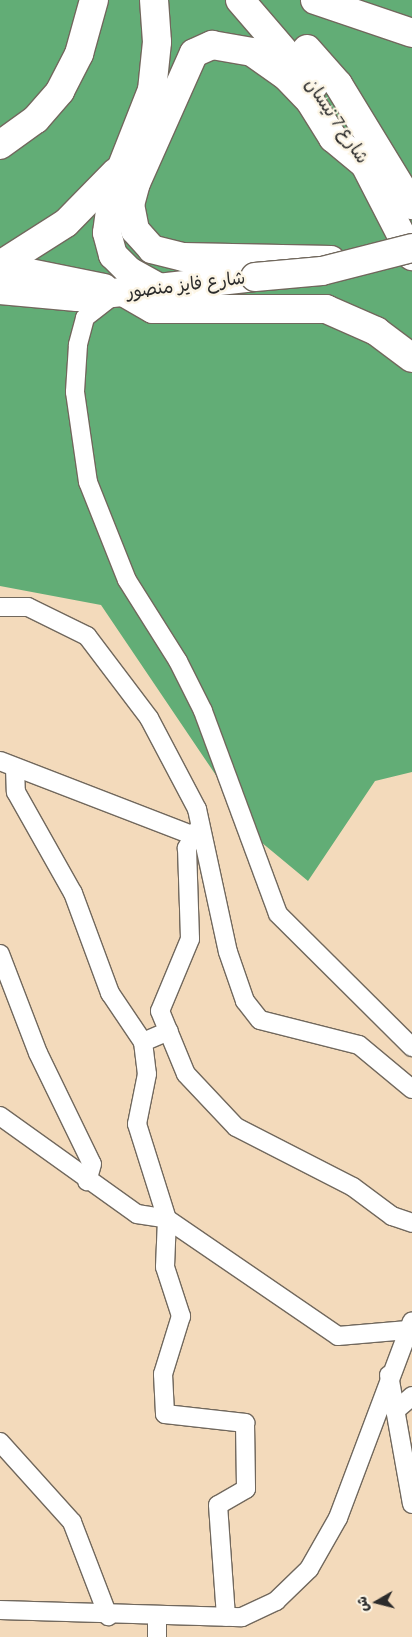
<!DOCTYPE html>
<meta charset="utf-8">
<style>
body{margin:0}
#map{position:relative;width:412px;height:1637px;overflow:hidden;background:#f3dabb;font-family:Delius,"Playpen Sans Arabic",sans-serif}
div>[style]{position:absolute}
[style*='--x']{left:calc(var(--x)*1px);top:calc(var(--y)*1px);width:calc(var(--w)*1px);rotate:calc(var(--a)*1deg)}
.forest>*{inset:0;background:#62ad76}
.roads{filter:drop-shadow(1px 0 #71685d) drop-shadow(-1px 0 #71685d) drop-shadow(0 1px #71685d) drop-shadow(0 -1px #71685d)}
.minor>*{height:18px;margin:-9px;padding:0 9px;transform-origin:9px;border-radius:9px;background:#fff}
.primary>*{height:28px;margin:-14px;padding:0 14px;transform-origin:14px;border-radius:14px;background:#fff}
.bridges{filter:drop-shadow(1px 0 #71685d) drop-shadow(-1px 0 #71685d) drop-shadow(0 1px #71685d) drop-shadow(0 -1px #71685d)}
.primary-bridge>*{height:28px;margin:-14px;padding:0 14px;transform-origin:14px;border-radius:14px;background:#fff}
span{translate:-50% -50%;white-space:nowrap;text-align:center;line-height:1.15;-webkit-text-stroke:5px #fcf5e5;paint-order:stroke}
.street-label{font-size:18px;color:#2b2b2b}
.north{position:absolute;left:352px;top:1577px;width:50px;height:50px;-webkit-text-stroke:4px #fcf5e5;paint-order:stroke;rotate:262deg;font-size:14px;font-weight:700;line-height:20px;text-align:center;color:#2b2b2b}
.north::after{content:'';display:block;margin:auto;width:18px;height:22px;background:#2b2b2b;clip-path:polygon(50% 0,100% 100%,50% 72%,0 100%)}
</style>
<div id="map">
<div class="forest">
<div style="clip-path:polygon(0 0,412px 0,412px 772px,375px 781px,308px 881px,261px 842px,101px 605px,0 586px)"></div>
</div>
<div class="roads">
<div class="minor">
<div style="--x:114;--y:295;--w:37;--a:142"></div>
<div style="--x:85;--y:318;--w:28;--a:105"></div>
<div style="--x:78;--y:345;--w:47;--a:93.7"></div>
<div style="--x:75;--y:392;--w:91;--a:81.8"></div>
<div style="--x:88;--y:482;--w:105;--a:68.3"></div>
<div style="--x:127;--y:580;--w:96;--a:57.8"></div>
<div style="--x:178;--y:661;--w:56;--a:63.4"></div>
<div style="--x:203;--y:711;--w:216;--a:69.7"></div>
<div style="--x:278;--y:914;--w:189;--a:44.8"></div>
<div style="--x:0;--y:607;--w:28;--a:0"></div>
<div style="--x:28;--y:607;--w:66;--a:26.2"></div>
<div style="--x:87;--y:636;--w:103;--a:52.9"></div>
<div style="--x:149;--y:718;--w:103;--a:62.2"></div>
<div style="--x:197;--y:809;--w:146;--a:77.8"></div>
<div style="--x:228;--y:952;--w:52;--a:70.9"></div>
<div style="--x:245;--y:1001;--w:24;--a:52"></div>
<div style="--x:260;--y:1020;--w:102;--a:14.2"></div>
<div style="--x:359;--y:1045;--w:69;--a:39.7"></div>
<div style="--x:0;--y:761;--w:208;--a:21.1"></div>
<div style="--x:15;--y:768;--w:24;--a:88"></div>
<div style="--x:16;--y:792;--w:116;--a:60.6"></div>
<div style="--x:73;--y:893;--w:107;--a:69.7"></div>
<div style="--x:110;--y:993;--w:59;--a:56"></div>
<div style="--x:143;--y:1042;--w:28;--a:-23"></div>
<div style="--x:200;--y:826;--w:26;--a:121"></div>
<div style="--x:187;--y:848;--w:91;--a:88.1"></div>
<div style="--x:190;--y:939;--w:78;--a:112.6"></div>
<div style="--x:160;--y:1011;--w:68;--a:67.6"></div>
<div style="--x:186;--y:1074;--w:73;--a:46.7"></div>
<div style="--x:236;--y:1127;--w:131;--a:27.1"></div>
<div style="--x:353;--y:1187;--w:49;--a:36.6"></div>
<div style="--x:392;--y:1216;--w:21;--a:19"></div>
<div style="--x:0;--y:954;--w:106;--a:69"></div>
<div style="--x:38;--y:1053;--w:123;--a:64.1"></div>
<div style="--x:92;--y:1164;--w:18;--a:106"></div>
<div style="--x:143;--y:1042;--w:32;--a:83"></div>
<div style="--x:147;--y:1074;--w:51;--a:101.3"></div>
<div style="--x:137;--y:1124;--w:100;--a:72.5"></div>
<div style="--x:167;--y:1219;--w:207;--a:34.4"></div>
<div style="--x:338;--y:1336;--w:70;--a:-4.9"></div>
<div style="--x:0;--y:1116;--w:168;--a:35.6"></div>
<div style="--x:137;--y:1214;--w:30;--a:9"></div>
<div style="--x:167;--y:1219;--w:48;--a:92.4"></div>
<div style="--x:165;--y:1267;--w:52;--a:71.9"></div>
<div style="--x:181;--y:1316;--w:61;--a:107.2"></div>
<div style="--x:163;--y:1374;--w:40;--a:87.1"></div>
<div style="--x:165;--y:1414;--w:81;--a:6.4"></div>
<div style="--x:245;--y:1423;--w:66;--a:89.1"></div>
<div style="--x:246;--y:1489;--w:32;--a:150"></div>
<div style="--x:218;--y:1505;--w:112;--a:85.9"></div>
<div style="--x:389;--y:1375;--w:131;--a:79.9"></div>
<div style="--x:395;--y:1411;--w:23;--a:-41"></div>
<div style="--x:0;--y:1442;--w:108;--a:48"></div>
<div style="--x:72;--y:1522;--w:101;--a:69"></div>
<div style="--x:0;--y:1610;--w:242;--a:1.7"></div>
<div style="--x:242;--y:1617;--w:38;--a:-25"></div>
<div style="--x:276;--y:1601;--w:46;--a:-44.1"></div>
<div style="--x:309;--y:1569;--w:59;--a:-60.4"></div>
<div style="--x:338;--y:1518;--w:210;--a:-69.4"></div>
<div style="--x:157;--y:1618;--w:19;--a:90"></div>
</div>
<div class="primary">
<div style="--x:154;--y:0;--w:42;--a:85.9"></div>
<div style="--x:157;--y:42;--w:48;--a:95.9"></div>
<div style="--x:152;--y:90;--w:106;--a:111.5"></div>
<div style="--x:113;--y:189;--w:44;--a:97.8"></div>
<div style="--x:107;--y:233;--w:23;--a:75"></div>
<div style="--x:113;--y:255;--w:23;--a:45"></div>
<div style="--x:129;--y:271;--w:31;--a:29"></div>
<div style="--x:240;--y:0;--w:113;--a:49.3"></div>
<div style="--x:315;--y:0;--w:102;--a:18.8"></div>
<div style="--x:307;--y:49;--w:47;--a:48.5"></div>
<div style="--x:338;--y:84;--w:142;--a:58.6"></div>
<div style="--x:0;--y:145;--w:44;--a:-35.8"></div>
<div style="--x:36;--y:119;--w:37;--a:-49"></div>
<div style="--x:60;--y:91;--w:42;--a:-62.8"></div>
<div style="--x:79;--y:54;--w:56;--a:-74.5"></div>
<div style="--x:359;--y:153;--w:116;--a:62.8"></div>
<div style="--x:331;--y:260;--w:148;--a:-178.8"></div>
<div style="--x:183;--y:257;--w:32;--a:-166"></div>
<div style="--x:152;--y:249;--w:25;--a:-132"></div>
<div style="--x:135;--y:230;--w:25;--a:-101"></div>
<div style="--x:130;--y:205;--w:23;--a:-75"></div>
<div style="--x:136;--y:183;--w:142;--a:-66"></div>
<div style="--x:194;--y:53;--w:20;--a:-24"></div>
<div style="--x:212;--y:45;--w:41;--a:9.9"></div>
<div style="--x:252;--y:52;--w:42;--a:35.2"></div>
<div style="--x:286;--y:76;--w:35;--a:46"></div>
<div style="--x:310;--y:101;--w:44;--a:58.1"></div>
<div style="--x:333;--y:138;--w:47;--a:39.8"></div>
<div style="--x:0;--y:265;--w:78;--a:-32.5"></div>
<div style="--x:66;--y:223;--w:71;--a:-45.6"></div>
<div style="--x:0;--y:267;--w:106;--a:11.4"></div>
<div style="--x:0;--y:290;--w:77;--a:5.2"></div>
<div style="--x:77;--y:297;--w:179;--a:-6.4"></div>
<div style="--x:123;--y:292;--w:34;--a:30"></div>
<div style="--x:153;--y:309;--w:173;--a:0"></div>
<div style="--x:326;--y:309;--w:55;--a:23.7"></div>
<div style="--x:376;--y:331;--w:45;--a:36.9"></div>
</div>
</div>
<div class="bridges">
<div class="primary-bridge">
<div style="--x:255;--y:277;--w:67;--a:-5.1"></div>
<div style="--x:322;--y:271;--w:93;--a:-14.3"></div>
</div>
</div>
<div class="street-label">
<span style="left:337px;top:121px;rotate:56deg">شارع 7 نيسان</span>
<span style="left:186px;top:285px;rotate:-7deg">شارع فايز منصور</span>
</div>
<div class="north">ش</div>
</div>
